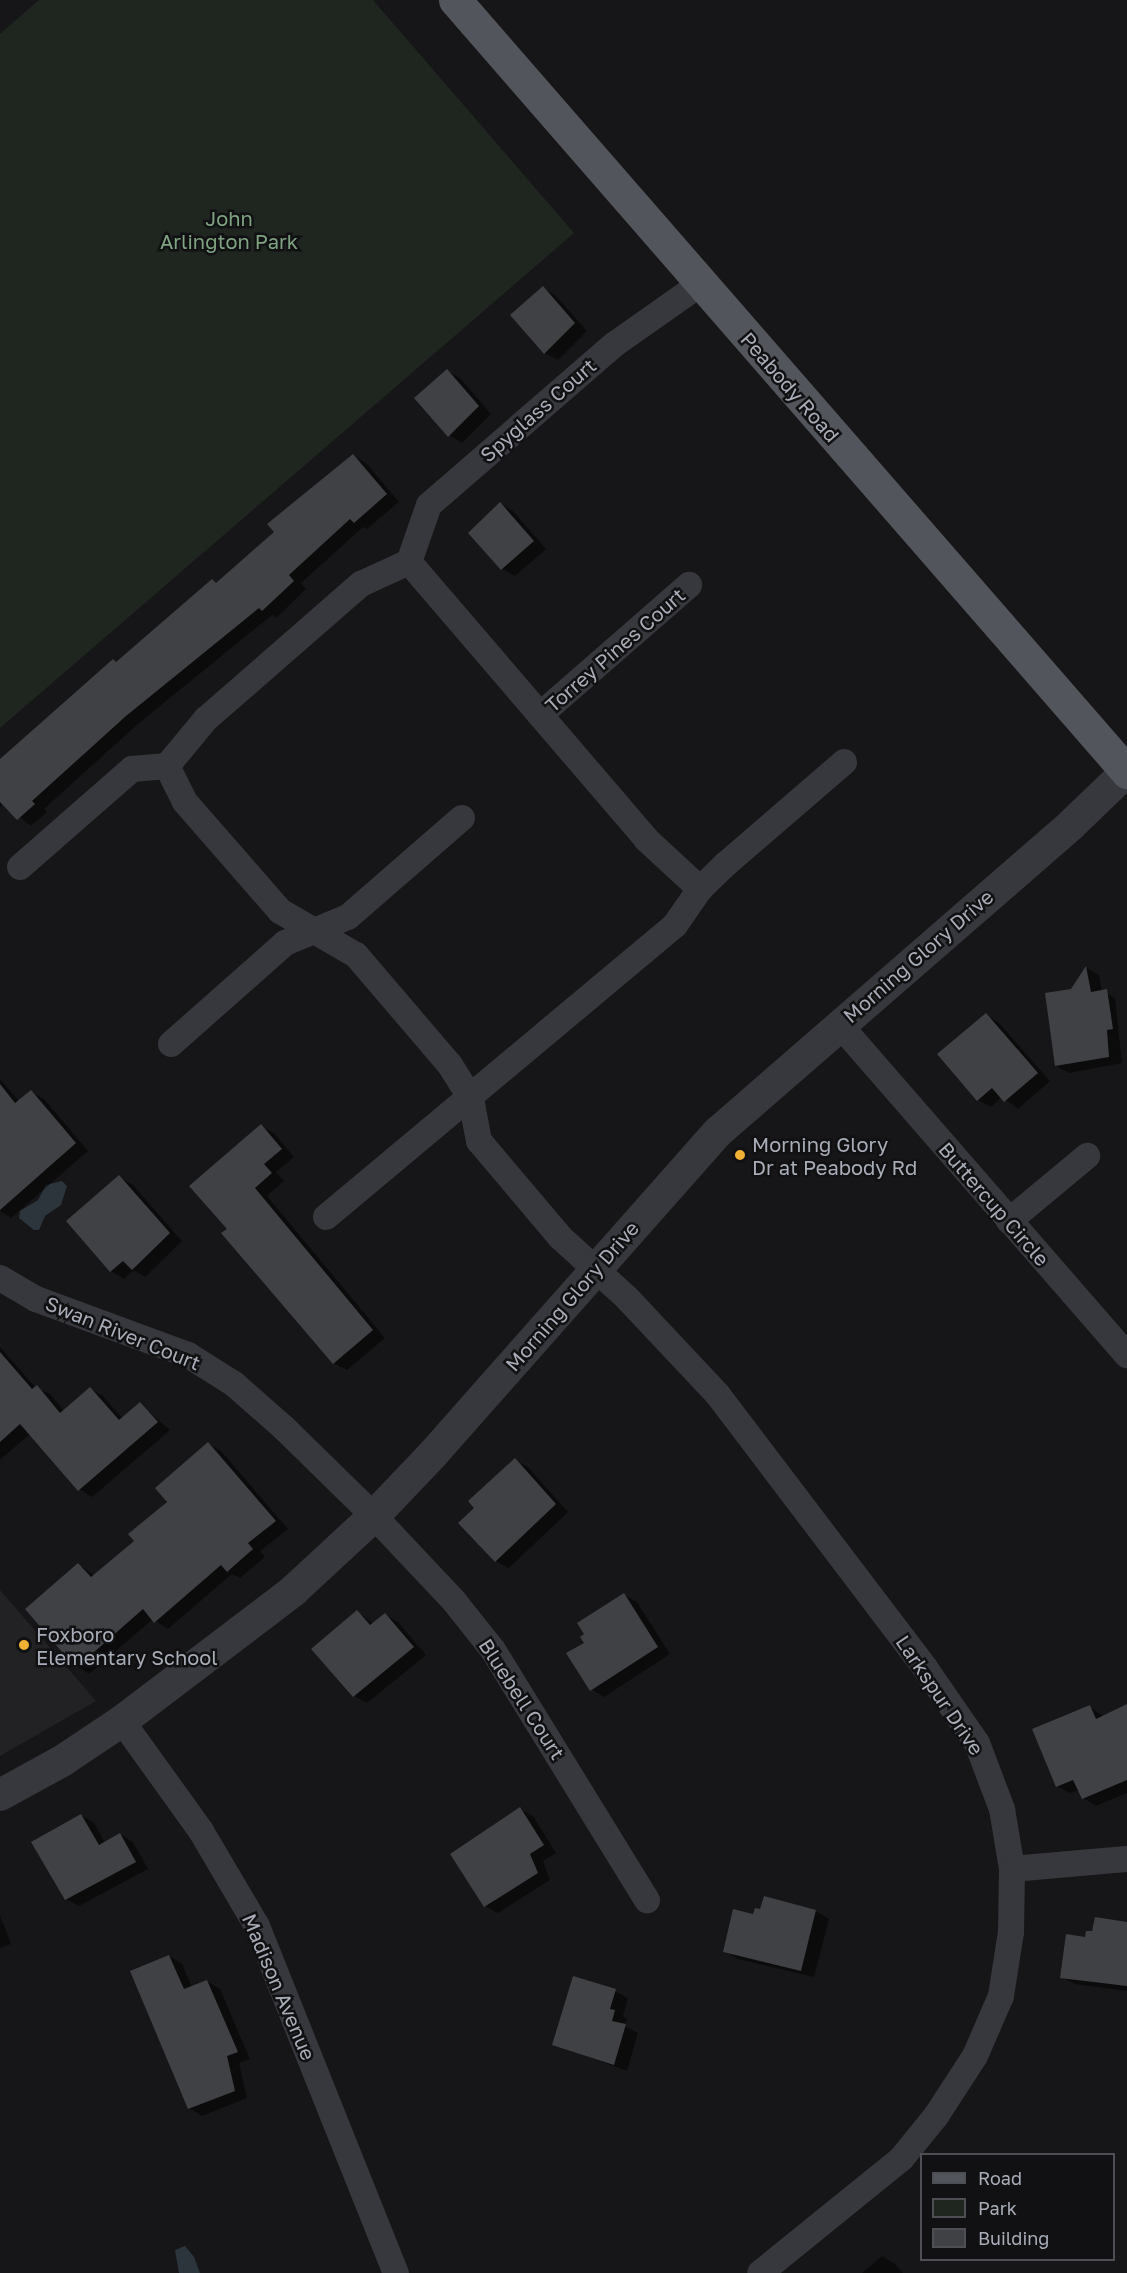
<!DOCTYPE html>
<style>
body{margin:0}
#map{position:relative;width:1127px;height:2273px;overflow:hidden;background:#161618;font-family:"Golos Text",sans-serif}
div>[style]{position:absolute}
[style*='--x']{left:calc(var(--x)*1px);top:calc(var(--y)*1px);width:calc(var(--w)*1px);rotate:calc(var(--a)*1deg)}
.built>*{inset:0;background:#222225}
.green>*{inset:0;background:#1e261f}
.water>*{inset:0;background:#2c353c}
.shadow>*{inset:0;background:#0007}
.building>*{inset:0;background:#404145}
.minor>*{height:26px;margin:-13px;padding:0 13px;transform-origin:13px;border-radius:13px;background:#37383d}
.tertiary>*{height:32px;margin:-16px;padding:0 16px;transform-origin:16px;border-radius:16px;background:#37383d}
.primary>*{height:33px;margin:-16.5px;padding:0 16.5px;transform-origin:16.5px;border-radius:16.5px;background:#53555c}
.dots>*{width:16px;height:16px;translate:-50% -50%;box-sizing:border-box;border:3px solid #111113;border-radius:50%}
span{translate:-50% -50%;white-space:nowrap;text-align:center;line-height:1.15;-webkit-text-stroke:5px #111113;paint-order:stroke}
.park-label{font-size:20px;color:#7fa381}
.street-label{font-size:20px;color:#a8adb8}
.poi-label{font-size:20px;color:#a8adb8}
.left{translate:0 -50%;text-align:left}
.legend{position:absolute;left:920px;top:2153px;width:195px;height:108px;box-sizing:border-box;background:#111113;border:2px solid #4d4f55;margin:0;padding:8px 10px;list-style:none;font-size:18px;color:#a8adb8}
.legend li{display:flex;align-items:center;gap:12px;height:30px}
.legend b{width:30px;border:2px solid #4d4f55}
</style>
<div id="map">
<div class="built">
<div style="clip-path:polygon(0 1590px,96px 1701px,0 1756px)"></div>
</div>
<div class="green">
<div style="clip-path:polygon(39px 0,373px 0,574px 233px,0 728px,0 34px)"></div>
</div>
<div class="water">
<div style="clip-path:polygon(62px 1181px,67px 1186px,61px 1205px,45px 1216px,39px 1230px,34px 1230px,19px 1218px,20px 1211px,38px 1200px,46px 1185px)"></div>
<div style="clip-path:polygon(185px 2246px,194px 2257px,200px 2273px,179px 2273px,175px 2250px)"></div>
</div>
<div class="shadow">
<div style="clip-path:polygon(543px 288px,556px 296px,587px 331px,558px 360px,545px 353px)"></div>
<div style="clip-path:polygon(447px 371px,460px 378px,491px 414px,462px 443px,449px 435px)"></div>
<div style="clip-path:polygon(353px 456px,366px 463px,399px 502px,367px 529px,363px 527px,301px 583px,306px 589px,276px 618px,272px 615px,139px 723px,44px 809px,47px 812px,31px 826px,4px 804px,0 807px,0 760px,212px 581px,217px 584px,276px 533px)"></div>
<div style="clip-path:polygon(500px 504px,513px 511px,546px 549px,515px 576px,502px 569px)"></div>
<div style="clip-path:polygon(1087px 968px,1099px 975px,1102px 991px,1115px 998px,1122px 1063px,1069px 1073px,1056px 1066px,1071px 991px)"></div>
<div style="clip-path:polygon(986px 1015px,999px 1023px,1050px 1081px,1018px 1109px,1002px 1097px,991px 1107px,978px 1100px)"></div>
<div style="clip-path:polygon(0 1079px,19px 1101px,31px 1092px,44px 1099px,88px 1151px,11px 1218px,0 1211px)"></div>
<div style="clip-path:polygon(261px 1126px,274px 1133px,294px 1157px,276px 1172px,284px 1181px,267px 1196px,385px 1338px,347px 1370px,334px 1363px,229px 1229px)"></div>
<div style="clip-path:polygon(119px 1177px,132px 1184px,182px 1241px,145px 1277px,134px 1270px,124px 1279px,111px 1271px,68px 1221px)"></div>
<div style="clip-path:polygon(0 1347px,36px 1388px,50px 1394px,64px 1411px,90px 1389px,103px 1396px,123px 1419px,140px 1404px,170px 1430px,92px 1497px,79px 1489px,30px 1434px,0 1460px)"></div>
<div style="clip-path:polygon(209px 1444px,221px 1451px,288px 1529px,260px 1551px,265px 1557px,240px 1578px,232px 1574px,168px 1629px,153px 1619px,89px 1674px,77px 1666px,78px 1564px,95px 1576px,136px 1541px)"></div>
<div style="clip-path:polygon(515px 1460px,528px 1467px,568px 1512px,509px 1568px,496px 1561px,477px 1508px)"></div>
<div style="clip-path:polygon(624px 1595px,637px 1602px,670px 1654px,604px 1697px,591px 1689px,586px 1634px)"></div>
<div style="clip-path:polygon(357px 1612px,374px 1624px,385px 1615px,398px 1622px,426px 1655px,367px 1703px,354px 1696px)"></div>
<div style="clip-path:polygon(1127px 1705px,1127px 1793px,1096px 1806px,1083px 1798px,1079px 1790px,1070px 1793px,1057px 1786px,1090px 1707px,1104px 1717px)"></div>
<div style="clip-path:polygon(520px 1809px,533px 1816px,556px 1853px,543px 1861px,550px 1880px,498px 1913px,485px 1906px)"></div>
<div style="clip-path:polygon(81px 1815px,94px 1823px,105px 1843px,120px 1834px,133px 1842px,148px 1869px,79px 1906px,66px 1899px)"></div>
<div style="clip-path:polygon(765px 1898px,816px 1911px,829px 1919px,814px 1977px,738px 1959px,725px 1952px,761px 1911px)"></div>
<div style="clip-path:polygon(0 1915px,11px 1944px,0 1948px)"></div>
<div style="clip-path:polygon(1127px 1924px,1127px 1991px,1075px 1984px,1062px 1977px,1087px 1939px)"></div>
<div style="clip-path:polygon(169px 1956px,182px 1964px,192px 1987px,207px 1981px,220px 1989px,250px 2059px,239px 2063px,247px 2098px,202px 2116px,189px 2108px)"></div>
<div style="clip-path:polygon(615px 1991px,628px 1998px,623px 2016px,627px 2019px,625px 2026px,638px 2033px,627px 2071px,554px 2044px)"></div>
<div style="clip-path:polygon(882px 2256px,895px 2264px,903px 2273px,862px 2273px)"></div>
</div>
<div class="building">
<div style="clip-path:polygon(543px 286px,575px 323px,544px 354px,510px 315px)"></div>
<div style="clip-path:polygon(447px 369px,479px 406px,448px 437px,414px 398px)"></div>
<div style="clip-path:polygon(353px 454px,387px 494px,354px 523px,350px 519px,289px 575px,294px 581px,262px 611px,259px 608px,126px 716px,32px 801px,35px 804px,17px 820px,0 802px,0 759px,113px 659px,116px 662px,212px 579px,216px 583px,274px 532px,267px 524px)"></div>
<div style="clip-path:polygon(500px 502px,534px 541px,501px 570px,468px 533px)"></div>
<div style="clip-path:polygon(1086px 966px,1091px 992px,1107px 989px,1113px 1029px,1107px 1030px,1109px 1057px,1055px 1066px,1045px 993px,1071px 989px)"></div>
<div style="clip-path:polygon(986px 1013px,1038px 1073px,1004px 1102px,992px 1088px,977px 1101px,937px 1054px)"></div>
<div style="clip-path:polygon(0 1084px,15px 1103px,31px 1090px,76px 1143px,0 1210px)"></div>
<div style="clip-path:polygon(261px 1124px,282px 1149px,264px 1164px,272px 1173px,255px 1188px,373px 1330px,333px 1364px,221px 1233px,227px 1229px,189px 1186px)"></div>
<div style="clip-path:polygon(119px 1175px,170px 1233px,132px 1270px,123px 1261px,110px 1272px,66px 1221px)"></div>
<div style="clip-path:polygon(0 1352px,32px 1389px,37px 1385px,60px 1413px,90px 1387px,119px 1420px,140px 1402px,158px 1422px,78px 1491px,20px 1424px,0 1442px)"></div>
<div style="clip-path:polygon(208px 1442px,276px 1521px,248px 1543px,253px 1549px,227px 1572px,221px 1565px,154px 1623px,143px 1609px,76px 1668px,25px 1609px,78px 1563px,91px 1577px,134px 1541px,128px 1534px,167px 1502px,155px 1488px)"></div>
<div style="clip-path:polygon(515px 1458px,556px 1504px,495px 1562px,458px 1523px,474px 1508px,468px 1501px)"></div>
<div style="clip-path:polygon(624px 1593px,658px 1647px,590px 1691px,566px 1653px,584px 1643px,580px 1637px,584px 1634px,577px 1623px)"></div>
<div style="clip-path:polygon(357px 1610px,370px 1625px,385px 1613px,414px 1647px,353px 1697px,311px 1649px)"></div>
<div style="clip-path:polygon(1127px 1704px,1127px 1780px,1082px 1799px,1073px 1780px,1056px 1787px,1032px 1729px,1090px 1705px,1096px 1719px)"></div>
<div style="clip-path:polygon(520px 1807px,544px 1845px,530px 1854px,538px 1873px,484px 1907px,450px 1854px)"></div>
<div style="clip-path:polygon(81px 1814px,99px 1845px,120px 1833px,136px 1862px,65px 1900px,31px 1842px)"></div>
<div style="clip-path:polygon(764px 1896px,816px 1910px,801px 1971px,723px 1952px,733px 1909px,753px 1914px,755px 1908px,760px 1909px)"></div>
<div style="clip-path:polygon(1095px 1917px,1127px 1922px,1127px 1986px,1060px 1978px,1066px 1934px,1085px 1937px,1086px 1931px,1092px 1931px)"></div>
<div style="clip-path:polygon(169px 1955px,184px 1989px,207px 1980px,238px 2052px,227px 2056px,235px 2091px,188px 2109px,130px 1971px)"></div>
<div style="clip-path:polygon(573px 1976px,616px 1989px,610px 2009px,615px 2010px,612px 2021px,626px 2024px,614px 2065px,552px 2045px)"></div>
</div>
<div class="minor">
<div style="--x:409;--y:562;--w:365;--a:49.4"></div>
<div style="--x:646;--y:839;--w:74;--a:42.8"></div>
<div style="--x:409;--y:562;--w:60;--a:-70.7"></div>
<div style="--x:429;--y:505;--w:246;--a:-40.9"></div>
<div style="--x:615;--y:344;--w:104;--a:-35.2"></div>
<div style="--x:540;--y:715;--w:198;--a:-41.1"></div>
<div style="--x:167;--y:766;--w:40;--a:63.4"></div>
<div style="--x:185;--y:802;--w:145;--a:48.9"></div>
<div style="--x:280;--y:911;--w:88;--a:30.1"></div>
<div style="--x:356;--y:955;--w:145;--a:49.5"></div>
<div style="--x:450;--y:1065;--w:40;--a:58"></div>
<div style="--x:471;--y:1099;--w:43;--a:79.2"></div>
<div style="--x:479;--y:1141;--w:126;--a:49.8"></div>
<div style="--x:560;--y:1237;--w:91;--a:42.3"></div>
<div style="--x:627;--y:1298;--w:133;--a:46.8"></div>
<div style="--x:718;--y:1395;--w:343;--a:52.8"></div>
<div style="--x:925;--y:1668;--w:91;--a:55.3"></div>
<div style="--x:977;--y:1743;--w:71;--a:69.3"></div>
<div style="--x:1002;--y:1809;--w:61;--a:80.5"></div>
<div style="--x:1012;--y:1869;--w:63;--a:90.9"></div>
<div style="--x:1011;--y:1932;--w:65;--a:98.9"></div>
<div style="--x:1001;--y:1996;--w:65;--a:113.4"></div>
<div style="--x:975;--y:2056;--w:72;--a:123"></div>
<div style="--x:936;--y:2116;--w:55;--a:129.1"></div>
<div style="--x:901;--y:2159;--w:181;--a:141"></div>
<div style="--x:20;--y:867;--w:149;--a:-41.2"></div>
<div style="--x:132;--y:769;--w:35;--a:-5"></div>
<div style="--x:167;--y:766;--w:61;--a:-50.3"></div>
<div style="--x:206;--y:719;--w:206;--a:-41.1"></div>
<div style="--x:361;--y:584;--w:53;--a:-24.6"></div>
<div style="--x:839;--y:1024;--w:439;--a:49"></div>
<div style="--x:171;--y:1044;--w:152;--a:-41.5"></div>
<div style="--x:285;--y:943;--w:68;--a:-22.4"></div>
<div style="--x:348;--y:917;--w:151;--a:-41"></div>
<div style="--x:326;--y:1217;--w:455;--a:-39.9"></div>
<div style="--x:675;--y:925;--w:44;--a:-55.2"></div>
<div style="--x:700;--y:889;--w:36;--a:-44"></div>
<div style="--x:726;--y:864;--w:156;--a:-40.8"></div>
<div style="--x:1009;--y:1221;--w:102;--a:-39.8"></div>
<div style="--x:0;--y:1278;--w:42;--a:30.3"></div>
<div style="--x:36;--y:1299;--w:162;--a:20.2"></div>
<div style="--x:188;--y:1355;--w:54;--a:32.2"></div>
<div style="--x:234;--y:1384;--w:67;--a:41.3"></div>
<div style="--x:284;--y:1428;--w:126;--a:44.4"></div>
<div style="--x:374;--y:1516;--w:117;--a:46.7"></div>
<div style="--x:454;--y:1601;--w:63;--a:51.5"></div>
<div style="--x:493;--y:1650;--w:294;--a:58.4"></div>
<div style="--x:122;--y:1721;--w:135;--a:54.3"></div>
<div style="--x:201;--y:1831;--w:110;--a:59.5"></div>
<div style="--x:257;--y:1926;--w:374;--a:68.2"></div>
<div style="--x:1012;--y:1869;--w:115;--a:-5"></div>
</div>
<div class="tertiary">
<div style="--x:0;--y:1795;--w:71;--a:-28.7"></div>
<div style="--x:62;--y:1761;--w:72;--a:-33.7"></div>
<div style="--x:122;--y:1721;--w:215;--a:-37.2"></div>
<div style="--x:293;--y:1591;--w:110;--a:-42.8"></div>
<div style="--x:374;--y:1516;--w:86;--a:-46.4"></div>
<div style="--x:433;--y:1454;--w:430;--a:-48.5"></div>
<div style="--x:718;--y:1132;--w:468;--a:-41"></div>
<div style="--x:1071;--y:825;--w:76;--a:-43.9"></div>
</div>
<div class="primary">
<div style="--x:455;--y:0;--w:1024;--a:48.96"></div>
</div>
<div class="dots">
<div style="left:740px;top:1155px;background:#f2b134"></div>
<div style="left:24px;top:1645px;background:#f2b134"></div>
</div>
<div class="park-label">
<span style="left:229px;top:230px">John<br>Arlington Park</span>
</div>
<div class="street-label">
<span style="left:790px;top:387px;rotate:49deg">Peabody Road</span>
<span style="left:538px;top:410px;rotate:-41deg">Spyglass Court</span>
<span style="left:615px;top:650px;rotate:-41deg">Torrey Pines Court</span>
<span style="left:918px;top:956px;rotate:-41deg">Morning Glory Drive</span>
<span style="left:994px;top:1204px;rotate:49deg">Buttercup Circle</span>
<span style="left:572px;top:1296px;rotate:-49deg">Morning Glory Drive</span>
<span style="left:123px;top:1333px;rotate:22deg">Swan River Court</span>
<span style="left:940px;top:1695px;rotate:56deg">Larkspur Drive</span>
<span style="left:522px;top:1699px;rotate:57deg">Bluebell Court</span>
<span style="left:279px;top:1987px;rotate:67deg">Madison Avenue</span>
</div>
<div class="poi-label">
<span class="left" style="left:752px;top:1156px">Morning Glory<br>Dr at Peabody Rd</span>
<span class="left" style="left:36px;top:1646px">Foxboro<br>Elementary School</span>
</div>
<ul class="legend">
<li><b style="height:8px;background:#53555c"></b>Road</li>
<li><b style="height:16px;background:#1e261f"></b>Park</li>
<li><b style="height:16px;background:#404145"></b>Building</li>
</ul>
</div>
